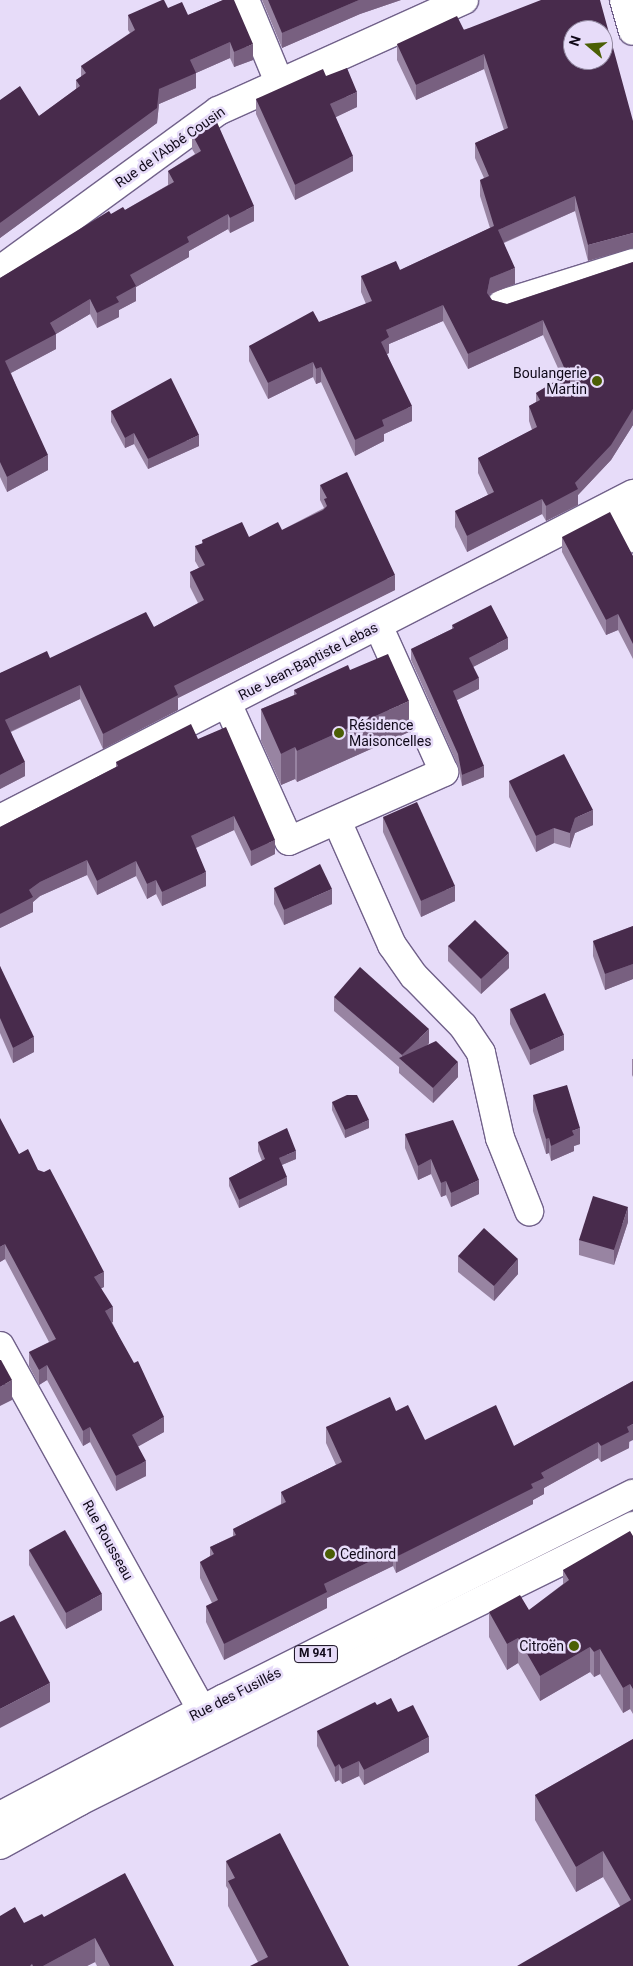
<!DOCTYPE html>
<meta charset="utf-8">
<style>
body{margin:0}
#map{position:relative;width:633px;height:1966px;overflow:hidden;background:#e7dcf9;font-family:Roboto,sans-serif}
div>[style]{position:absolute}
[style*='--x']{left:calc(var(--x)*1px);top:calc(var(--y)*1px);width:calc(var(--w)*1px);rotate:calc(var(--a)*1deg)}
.roads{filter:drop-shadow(1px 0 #71618a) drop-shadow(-1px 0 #71618a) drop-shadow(0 1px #71618a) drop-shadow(0 -1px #71618a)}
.minor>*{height:28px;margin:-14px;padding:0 14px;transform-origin:14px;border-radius:14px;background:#fff}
.major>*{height:28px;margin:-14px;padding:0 14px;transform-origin:14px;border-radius:14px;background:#fff}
.wall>*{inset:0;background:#9884a2}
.shaded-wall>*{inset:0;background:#786080}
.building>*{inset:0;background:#482b4c}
.dots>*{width:14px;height:14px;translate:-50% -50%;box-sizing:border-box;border:2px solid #e7dcf9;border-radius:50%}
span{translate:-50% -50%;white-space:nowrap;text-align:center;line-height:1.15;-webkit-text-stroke:5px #e7dcf9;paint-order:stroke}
.shield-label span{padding:1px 4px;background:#e7dcf9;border:1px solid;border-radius:4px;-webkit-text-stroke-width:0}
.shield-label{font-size:12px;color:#100919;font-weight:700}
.street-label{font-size:14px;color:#100919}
.poi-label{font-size:14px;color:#100919}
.right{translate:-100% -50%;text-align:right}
.left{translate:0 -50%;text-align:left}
.north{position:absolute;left:563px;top:20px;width:50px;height:50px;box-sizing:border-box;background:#e7dcf9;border:1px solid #91889f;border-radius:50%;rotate:288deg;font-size:14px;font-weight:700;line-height:20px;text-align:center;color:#100919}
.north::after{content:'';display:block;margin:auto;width:18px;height:22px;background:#4b5f05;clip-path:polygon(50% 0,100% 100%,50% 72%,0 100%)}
</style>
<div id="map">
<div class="roads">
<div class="minor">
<div style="--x:245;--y:0;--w:89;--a:67.5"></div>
<div style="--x:0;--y:270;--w:270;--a:-36.1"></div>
<div style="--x:218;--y:111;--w:270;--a:-24.3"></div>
<div style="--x:502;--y:304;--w:137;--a:-17.4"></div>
<div style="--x:617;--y:505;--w:37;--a:64"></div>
<div style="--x:227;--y:703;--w:151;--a:65.8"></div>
<div style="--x:289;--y:841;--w:170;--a:-24"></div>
<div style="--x:444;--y:772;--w:161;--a:-114.2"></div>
<div style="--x:0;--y:819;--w:712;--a:-27.18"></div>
<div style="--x:337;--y:821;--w:136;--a:66.1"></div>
<div style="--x:392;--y:945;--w:38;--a:55"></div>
<div style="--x:414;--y:976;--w:70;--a:45.6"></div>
<div style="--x:463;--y:1026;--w:32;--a:56"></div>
<div style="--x:481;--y:1053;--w:87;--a:77.4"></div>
<div style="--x:500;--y:1138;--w:79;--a:68.3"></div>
<div style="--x:0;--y:1346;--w:439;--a:61"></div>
</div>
<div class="major">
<div style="--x:624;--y:0;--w:32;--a:74"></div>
<div style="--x:0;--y:1816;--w:254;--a:-27.7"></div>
<div style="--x:225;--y:1698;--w:456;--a:-26.6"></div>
<div style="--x:0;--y:1845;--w:91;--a:-28.8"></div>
<div style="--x:80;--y:1801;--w:346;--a:-26.6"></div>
<div style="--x:389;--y:1646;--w:272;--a:-26.2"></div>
</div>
</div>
<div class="wall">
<div style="clip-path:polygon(223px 0,253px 60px,234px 67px,230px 58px,196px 73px,196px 88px,159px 104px,157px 123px,0 238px,0 100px,39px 116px,76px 89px,76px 80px,81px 77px,81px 66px,130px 33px,128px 30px,128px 15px,168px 8px,188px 15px)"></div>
<div style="clip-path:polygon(262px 0,401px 0,360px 14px,282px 48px)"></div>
<div style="clip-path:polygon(600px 0,588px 261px,575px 211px,504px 243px,515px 284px,490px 294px,490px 297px,492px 300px,507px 304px,633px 262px,633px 425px,611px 460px,578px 495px,578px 505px,546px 521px,542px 514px,467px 552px,455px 527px,455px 511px,488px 495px,478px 473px,478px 458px,532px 430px,529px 421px,529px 406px,536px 402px,536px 393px,562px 377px,543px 335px,468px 369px,443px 321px,389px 344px,389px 353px,387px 354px,412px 421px,384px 434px,384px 441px,355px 456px,321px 382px,316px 384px,313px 377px,268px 399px,249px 361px,249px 346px,319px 322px,366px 304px,361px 292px,361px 276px,400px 270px,490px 228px,480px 196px,480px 180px,484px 178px,475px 158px,475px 143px,504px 130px,484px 69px,416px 100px,397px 60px,397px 44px)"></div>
<div style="clip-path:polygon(326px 76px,357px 107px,335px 117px,353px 171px,295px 200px,256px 114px,256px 99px)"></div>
<div style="clip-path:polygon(192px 134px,254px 221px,230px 233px,228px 229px,189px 251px,189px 257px,136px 287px,136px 301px,119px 310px,119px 317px,97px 328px,90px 314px,56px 334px,56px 349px,11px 373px,48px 470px,7px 492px,0 477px,0 278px,111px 214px,125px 210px,168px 185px,168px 171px,195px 154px,192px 149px)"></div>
<div style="clip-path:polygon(111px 411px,199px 446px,148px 469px,134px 444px,125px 448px,111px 422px)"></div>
<div style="clip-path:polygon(320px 485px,395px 590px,178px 698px,178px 710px,103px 749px,80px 699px,11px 732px,25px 776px,0 789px,0 673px,154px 627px,198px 603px,190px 587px,190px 572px,199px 568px,195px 561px,195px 546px,202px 544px,202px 540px,249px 537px,282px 530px,324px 508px,320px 500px)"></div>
<div style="clip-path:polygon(562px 537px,633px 556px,633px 659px,618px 630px,606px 635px,562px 552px)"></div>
<div style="clip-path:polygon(452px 625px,508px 649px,473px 667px,479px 689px,457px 700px,484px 777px,462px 786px,458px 766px,411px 660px,411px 649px,452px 629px)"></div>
<div style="clip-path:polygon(350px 670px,409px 732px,297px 782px,295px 779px,281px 785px,261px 741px,261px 709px,294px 695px,294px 690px)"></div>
<div style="clip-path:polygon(198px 739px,275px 854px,251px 866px,234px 830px,196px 848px,206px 886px,162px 906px,156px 894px,147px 899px,136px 876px,97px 895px,87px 875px,40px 896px,33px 902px,33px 912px,0 928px,0 827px,116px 767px,116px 762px)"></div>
<div style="clip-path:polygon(509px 781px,593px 825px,575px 833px,570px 848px,554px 843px,536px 852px,509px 797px)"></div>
<div style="clip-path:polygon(383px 817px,455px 901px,421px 917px,383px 832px)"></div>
<div style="clip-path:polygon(274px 888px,332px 904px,284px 925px,274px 904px)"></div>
<div style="clip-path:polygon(633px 926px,633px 979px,605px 990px,593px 956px,593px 941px)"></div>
<div style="clip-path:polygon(448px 946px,509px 968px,481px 994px,448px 961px)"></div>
<div style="clip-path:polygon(0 966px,34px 1052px,13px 1063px,0 1033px)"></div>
<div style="clip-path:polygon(334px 997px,429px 1043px,428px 1045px,458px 1077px,433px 1103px,399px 1073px,399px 1067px,334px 1011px)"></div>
<div style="clip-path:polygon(510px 1009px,564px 1050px,530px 1065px,510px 1024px)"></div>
<div style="clip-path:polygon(632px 1059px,633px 1059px,633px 1077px,632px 1075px)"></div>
<div style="clip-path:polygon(533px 1095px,580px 1144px,574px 1146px,574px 1151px,551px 1161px,549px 1153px,546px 1154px,533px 1111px)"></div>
<div style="clip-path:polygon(332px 1102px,369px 1128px,345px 1138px,332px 1110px)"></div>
<div style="clip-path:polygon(405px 1134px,479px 1194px,451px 1207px,446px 1195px,441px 1197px,431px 1174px,418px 1180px,405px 1148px)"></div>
<div style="clip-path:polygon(258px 1142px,296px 1159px,282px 1165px,287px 1185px,239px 1208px,229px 1186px,229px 1178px,262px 1161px,258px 1151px)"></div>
<div style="clip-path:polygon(19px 1154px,38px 1170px,104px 1287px,101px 1288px,113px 1322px,112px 1322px,164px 1432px,138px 1446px,146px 1476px,116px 1491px,90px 1442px,83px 1446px,47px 1380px,39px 1385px,29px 1366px,29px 1352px,49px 1342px,5px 1259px,0 1262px)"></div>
<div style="clip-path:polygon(628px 1222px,614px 1265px,579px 1255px,579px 1240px)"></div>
<div style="clip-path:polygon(458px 1256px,518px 1274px,494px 1301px,458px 1272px)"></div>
<div style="clip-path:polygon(633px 1381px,629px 1448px,601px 1462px,598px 1458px,544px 1488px,544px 1494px,533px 1500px,533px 1504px,396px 1573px,393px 1566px,327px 1598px,327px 1608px,224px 1660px,206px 1622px,206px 1606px,212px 1603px,200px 1578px,200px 1562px,210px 1556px,210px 1547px,233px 1536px,233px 1529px,281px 1504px,281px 1492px,336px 1465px,326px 1443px,326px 1427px,396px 1411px,425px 1440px,514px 1446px)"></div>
<div style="clip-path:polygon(633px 1536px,633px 1714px,630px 1709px,623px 1713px,600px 1674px,594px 1677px,590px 1672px,540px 1701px,518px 1663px,507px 1670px,489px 1637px,489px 1612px,529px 1610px,563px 1584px,563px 1570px)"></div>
<div style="clip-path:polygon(29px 1550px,102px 1610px,66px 1629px,29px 1565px)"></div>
<div style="clip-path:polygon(377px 1705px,398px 1712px,429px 1752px,364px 1785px,359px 1776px,342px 1784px,339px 1780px,335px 1782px,317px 1746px,317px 1731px)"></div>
<div style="clip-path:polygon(633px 1739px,633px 1966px,620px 1906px,603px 1877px,576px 1892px,535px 1820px,535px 1795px)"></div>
<div style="clip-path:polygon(226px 1861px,349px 1966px,258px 1962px,228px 1906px,228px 1889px,226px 1886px)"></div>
<div style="clip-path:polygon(44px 1917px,174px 1966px,97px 1966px,95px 1962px,87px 1966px,0 1966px,24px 1923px)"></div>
</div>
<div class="shaded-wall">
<div style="clip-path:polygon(359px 0,401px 0,360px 14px,282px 48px,282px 33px)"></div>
<div style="clip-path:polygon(230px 42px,230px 58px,196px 73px,196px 88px,159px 104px,157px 123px,0 238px,0 223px,159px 89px,190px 60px)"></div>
<div style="clip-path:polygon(253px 44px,253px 60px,234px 67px,234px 52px)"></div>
<div style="clip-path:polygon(484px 54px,484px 69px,416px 100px,416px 85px)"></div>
<div style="clip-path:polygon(357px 92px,357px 107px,330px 120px,330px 104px)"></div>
<div style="clip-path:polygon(353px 156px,353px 171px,295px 200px,295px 185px)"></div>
<div style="clip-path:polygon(575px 196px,575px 211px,498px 245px,498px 230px)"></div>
<div style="clip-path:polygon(254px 206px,254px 221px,230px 233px,230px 218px)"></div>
<div style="clip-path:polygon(228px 214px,228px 229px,189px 251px,189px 257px,136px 287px,136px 301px,119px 310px,119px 317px,97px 328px,97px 313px,116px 297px,130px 275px,187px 237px)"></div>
<div style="clip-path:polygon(633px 233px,633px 248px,588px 261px,588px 245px)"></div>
<div style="clip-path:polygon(515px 268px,515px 284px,490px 294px,487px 308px,487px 293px,490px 278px)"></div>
<div style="clip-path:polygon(90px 299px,90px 314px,56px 334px,56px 349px,5px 376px,5px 361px,50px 323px)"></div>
<div style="clip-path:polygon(443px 305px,443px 321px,389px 344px,389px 353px,381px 357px,381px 342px,386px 330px)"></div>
<div style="clip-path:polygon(543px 320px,543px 335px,468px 369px,468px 354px)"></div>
<div style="clip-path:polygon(313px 362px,313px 377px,268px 399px,268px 383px)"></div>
<div style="clip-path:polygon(321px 367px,321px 382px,316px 384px,316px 369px)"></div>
<div style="clip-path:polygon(412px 406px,412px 421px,384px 434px,384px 441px,355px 456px,355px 440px,382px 420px)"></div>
<div style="clip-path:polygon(633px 409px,633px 425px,611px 460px,578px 495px,578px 505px,546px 521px,546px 506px,575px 483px)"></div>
<div style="clip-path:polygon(134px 433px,134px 444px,125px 448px,125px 438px)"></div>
<div style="clip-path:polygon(199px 435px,199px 446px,148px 469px,148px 459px)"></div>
<div style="clip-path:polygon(48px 455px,48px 470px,7px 492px,7px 477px)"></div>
<div style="clip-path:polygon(542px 499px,542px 514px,467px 552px,467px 536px)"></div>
<div style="clip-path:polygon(395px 575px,395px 590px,178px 698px,178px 710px,103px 749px,103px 734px,174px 686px)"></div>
<div style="clip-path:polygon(618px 614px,618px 630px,606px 635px,606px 620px)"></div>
<div style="clip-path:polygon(508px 638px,508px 649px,469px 669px,469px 658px)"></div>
<div style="clip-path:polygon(479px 678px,479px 689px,453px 702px,453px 691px)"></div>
<div style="clip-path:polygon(80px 685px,80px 699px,5px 734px,5px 720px)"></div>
<div style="clip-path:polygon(409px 701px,409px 732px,297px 782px,297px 751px)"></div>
<div style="clip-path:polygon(295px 747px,295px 779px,281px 785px,281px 754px)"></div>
<div style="clip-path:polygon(25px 762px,25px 776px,0 789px,0 775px)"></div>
<div style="clip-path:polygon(484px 766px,484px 777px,462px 786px,462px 775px)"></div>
<div style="clip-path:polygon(593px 810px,593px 825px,575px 833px,570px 848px,570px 833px,575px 818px)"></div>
<div style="clip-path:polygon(234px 816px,234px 830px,191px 850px,191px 836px)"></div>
<div style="clip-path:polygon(554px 828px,554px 843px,536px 852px,536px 836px)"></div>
<div style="clip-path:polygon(275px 840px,275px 854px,251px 866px,251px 851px)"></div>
<div style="clip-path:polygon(87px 860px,87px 875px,40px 896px,33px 902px,33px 912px,0 928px,0 914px,29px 890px,40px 882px)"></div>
<div style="clip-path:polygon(136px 861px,136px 876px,97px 895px,97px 881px)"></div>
<div style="clip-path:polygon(206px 872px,206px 886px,162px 906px,162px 892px)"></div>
<div style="clip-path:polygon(156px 880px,156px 894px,147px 899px,147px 884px)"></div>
<div style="clip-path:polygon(455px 886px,455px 901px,421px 917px,421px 901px)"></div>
<div style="clip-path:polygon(332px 889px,332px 904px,284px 925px,284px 910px)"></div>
<div style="clip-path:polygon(509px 953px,509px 968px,481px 994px,481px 979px)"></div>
<div style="clip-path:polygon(633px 964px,633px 979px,605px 990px,605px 974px)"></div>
<div style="clip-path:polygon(429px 1029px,429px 1043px,407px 1065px,402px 1060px,402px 1055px)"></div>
<div style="clip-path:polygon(564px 1035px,564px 1050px,530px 1065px,530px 1050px)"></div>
<div style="clip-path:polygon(34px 1037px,34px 1052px,13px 1063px,13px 1048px)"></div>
<div style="clip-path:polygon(458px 1062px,458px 1077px,433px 1103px,433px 1088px)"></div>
<div style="clip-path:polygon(369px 1120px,369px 1128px,345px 1138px,345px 1130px)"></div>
<div style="clip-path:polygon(580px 1128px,580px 1144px,574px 1146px,574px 1151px,551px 1161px,551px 1146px,572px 1131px)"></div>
<div style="clip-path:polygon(549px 1138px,549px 1153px,546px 1154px,546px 1139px)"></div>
<div style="clip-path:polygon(296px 1151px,296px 1159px,279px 1166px,279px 1158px)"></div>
<div style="clip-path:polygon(431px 1159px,431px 1174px,418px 1180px,418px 1166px)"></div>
<div style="clip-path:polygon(287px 1177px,287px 1185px,239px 1208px,239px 1200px)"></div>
<div style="clip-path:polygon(479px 1180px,479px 1194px,451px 1207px,451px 1193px)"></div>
<div style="clip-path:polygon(446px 1181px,446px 1195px,441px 1197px,441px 1183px)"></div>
<div style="clip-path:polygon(628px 1207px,628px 1222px,614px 1265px,614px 1250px)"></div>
<div style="clip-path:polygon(5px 1244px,5px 1259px,0 1262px,0 1247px)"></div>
<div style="clip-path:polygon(518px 1259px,518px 1274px,494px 1301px,494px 1286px)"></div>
<div style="clip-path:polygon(104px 1272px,104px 1287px,94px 1292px,94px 1277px)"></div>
<div style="clip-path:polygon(113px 1307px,113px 1322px,105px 1326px,105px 1311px)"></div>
<div style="clip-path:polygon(47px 1365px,47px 1380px,39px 1385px,39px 1370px)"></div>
<div style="clip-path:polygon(12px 1380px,12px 1400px,0 1406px,0 1387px)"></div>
<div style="clip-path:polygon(164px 1417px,164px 1432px,132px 1450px,132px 1435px)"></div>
<div style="clip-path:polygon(633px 1424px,633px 1440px,629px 1442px,629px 1448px,601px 1462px,601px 1446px,627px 1427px)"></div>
<div style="clip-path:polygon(90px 1427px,90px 1442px,83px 1446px,83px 1431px)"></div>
<div style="clip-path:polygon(598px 1442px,598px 1458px,544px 1488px,544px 1494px,533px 1500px,533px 1504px,396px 1573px,396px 1557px,531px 1484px,541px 1473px)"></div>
<div style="clip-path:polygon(146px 1461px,146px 1476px,116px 1491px,116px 1476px)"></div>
<div style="clip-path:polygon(393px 1550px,393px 1566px,327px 1598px,327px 1608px,224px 1660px,224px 1644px,324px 1584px)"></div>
<div style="clip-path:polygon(102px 1594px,102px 1610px,66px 1629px,66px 1613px)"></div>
<div style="clip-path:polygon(518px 1638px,518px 1663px,507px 1670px,507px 1644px)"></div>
<div style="clip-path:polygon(590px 1647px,590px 1672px,540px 1701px,540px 1676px)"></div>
<div style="clip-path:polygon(600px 1649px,600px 1674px,594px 1677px,594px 1652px)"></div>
<div style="clip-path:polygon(50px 1683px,50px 1702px,0 1728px,0 1709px)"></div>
<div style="clip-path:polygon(630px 1684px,630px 1709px,623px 1713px,623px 1688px)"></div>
<div style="clip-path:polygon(429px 1737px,429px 1752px,364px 1785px,364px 1770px)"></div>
<div style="clip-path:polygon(359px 1761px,359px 1776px,342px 1784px,342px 1769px)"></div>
<div style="clip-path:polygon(339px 1764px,339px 1780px,335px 1782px,335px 1767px)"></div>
<div style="clip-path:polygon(603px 1851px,603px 1877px,576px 1892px,576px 1867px)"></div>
<div style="clip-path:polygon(95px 1938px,95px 1962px,87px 1966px,43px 1966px)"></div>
</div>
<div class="building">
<div style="clip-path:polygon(162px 0,164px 0,168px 8px,182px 2px,188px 15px,223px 0,234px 0,253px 44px,234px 52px,230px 42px,190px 60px,196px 73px,159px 89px,157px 108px,0 223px,0 100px,20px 86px,39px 116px,80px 86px,76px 80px,86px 73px,81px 66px,135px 30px,128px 15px)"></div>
<div style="clip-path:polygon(268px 0,359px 0,282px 33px)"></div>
<div style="clip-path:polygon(evenodd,541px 0,600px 0,633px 121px,633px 233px,588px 245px,575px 196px,498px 230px,515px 268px,490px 278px,487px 293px,492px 300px,507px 304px,633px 262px,633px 409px,611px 445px,575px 483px,578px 489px,546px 506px,542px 499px,467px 536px,455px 511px,494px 492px,478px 458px,537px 427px,529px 406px,540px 400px,536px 393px,567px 374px,543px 320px,468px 354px,443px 305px,386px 330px,389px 337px,381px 342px,412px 406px,382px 420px,384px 426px,355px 440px,321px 367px,316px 369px,313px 362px,268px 383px,249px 346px,313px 311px,319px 322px,372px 301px,361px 276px,396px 261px,400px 270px,494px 226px,480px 180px,489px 176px,475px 143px,508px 128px,484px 54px,416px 85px,397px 44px,457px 16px,464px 30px,541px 0,573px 30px,603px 30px,603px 60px,573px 60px,573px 30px)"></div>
<div style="clip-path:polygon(347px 68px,357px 92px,330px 104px,353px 156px,295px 185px,256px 99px,323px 69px,326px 76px)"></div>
<div style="clip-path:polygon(216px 120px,254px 206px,230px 218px,228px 214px,187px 237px,189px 242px,130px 275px,136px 286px,116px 297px,119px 302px,97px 313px,90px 299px,50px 323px,56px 334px,5px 361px,48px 455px,7px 477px,0 462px,0 278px,109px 211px,111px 214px,123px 207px,125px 210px,174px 182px,168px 171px,201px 151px,192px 134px)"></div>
<div style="clip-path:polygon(171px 378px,199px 435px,148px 459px,134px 433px,125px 438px,111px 411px)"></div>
<div style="clip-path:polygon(347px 472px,395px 575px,174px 686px,178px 695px,103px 734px,80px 685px,5px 720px,25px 762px,0 775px,0 673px,47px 651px,50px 658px,146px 612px,154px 627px,204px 600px,190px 572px,205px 565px,195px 546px,203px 543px,202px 540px,242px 522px,249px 537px,278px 522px,282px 530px,323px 510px,327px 506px,324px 499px,327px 498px,320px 485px)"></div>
<div style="clip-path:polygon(610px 512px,633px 556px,633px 644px,618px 614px,606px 620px,562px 537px)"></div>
<div style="clip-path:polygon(491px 605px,508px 638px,469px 658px,479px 678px,453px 691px,484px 766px,462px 775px,458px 754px,411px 649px,454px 628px,452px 625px)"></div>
<div style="clip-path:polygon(388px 654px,409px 701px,297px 751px,295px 747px,281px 754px,261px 709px,297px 694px,294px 690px,348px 665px,350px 670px)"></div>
<div style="clip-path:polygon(191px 724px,198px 739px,226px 727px,275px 840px,251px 851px,234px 816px,191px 836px,206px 872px,162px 892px,156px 880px,147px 884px,136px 861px,97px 881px,87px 860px,40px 882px,29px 890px,33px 897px,0 914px,0 827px,118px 766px,116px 762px)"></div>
<div style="clip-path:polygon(564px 754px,593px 810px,575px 818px,570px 833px,554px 828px,536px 836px,509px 781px)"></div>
<div style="clip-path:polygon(417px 802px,455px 886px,421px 901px,383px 817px)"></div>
<div style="clip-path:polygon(320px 864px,332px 889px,284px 910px,274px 888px)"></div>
<div style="clip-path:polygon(475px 920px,509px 953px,481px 979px,448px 946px)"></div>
<div style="clip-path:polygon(633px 926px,633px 964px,605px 974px,593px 941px)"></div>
<div style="clip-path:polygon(0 966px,34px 1037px,13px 1048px,0 1018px)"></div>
<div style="clip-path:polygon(360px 967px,429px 1029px,402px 1055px,334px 997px)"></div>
<div style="clip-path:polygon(545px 993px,564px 1035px,530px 1050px,510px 1009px)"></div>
<div style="clip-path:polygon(436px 1041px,458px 1062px,433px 1088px,399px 1058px)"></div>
<div style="clip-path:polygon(567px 1085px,580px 1128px,572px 1131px,574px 1135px,551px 1146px,549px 1138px,546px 1139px,533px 1095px)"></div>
<div style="clip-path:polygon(347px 1095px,357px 1095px,369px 1120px,345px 1130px,332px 1102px)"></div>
<div style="clip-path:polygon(0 1118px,19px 1154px,28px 1149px,38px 1170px,44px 1172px,50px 1169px,104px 1272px,94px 1277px,113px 1307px,105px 1311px,134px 1363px,138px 1361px,164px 1417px,132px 1435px,146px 1461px,116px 1476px,90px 1427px,83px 1431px,47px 1365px,39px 1370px,29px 1352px,56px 1339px,5px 1244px,0 1247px)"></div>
<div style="clip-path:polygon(453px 1120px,479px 1180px,451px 1193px,446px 1181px,441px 1183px,431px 1159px,418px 1166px,405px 1134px)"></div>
<div style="clip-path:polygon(287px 1128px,296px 1151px,279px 1158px,287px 1177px,239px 1200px,229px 1178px,265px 1159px,258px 1142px)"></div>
<div style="clip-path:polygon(593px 1196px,628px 1207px,614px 1250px,579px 1240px)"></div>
<div style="clip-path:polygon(484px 1228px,518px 1259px,494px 1286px,458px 1256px)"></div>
<div style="clip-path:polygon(0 1360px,1px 1360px,12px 1380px,0 1387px)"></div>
<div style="clip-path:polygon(633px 1381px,633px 1424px,627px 1427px,629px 1432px,601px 1446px,598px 1442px,541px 1473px,544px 1478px,531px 1484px,533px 1488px,396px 1557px,393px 1550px,324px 1584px,327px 1592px,224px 1644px,206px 1606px,218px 1600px,200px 1562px,214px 1554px,210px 1547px,236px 1535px,233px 1529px,286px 1502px,281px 1492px,342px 1462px,326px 1427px,390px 1397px,396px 1411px,408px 1405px,425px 1440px,496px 1405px,514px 1446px)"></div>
<div style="clip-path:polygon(65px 1530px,102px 1594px,66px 1613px,29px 1550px)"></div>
<div style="clip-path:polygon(630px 1531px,633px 1536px,633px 1689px,630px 1684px,623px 1688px,600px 1649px,594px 1652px,590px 1647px,540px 1676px,518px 1638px,507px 1644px,489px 1612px,520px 1595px,529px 1610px,569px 1580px,563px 1570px)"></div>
<div style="clip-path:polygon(14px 1615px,50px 1683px,0 1709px,0 1622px)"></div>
<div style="clip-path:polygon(391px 1698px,398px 1712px,413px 1705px,429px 1737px,364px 1770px,359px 1761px,342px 1769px,339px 1764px,335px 1767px,317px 1731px,375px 1702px,377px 1705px)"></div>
<div style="clip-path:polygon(633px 1739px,633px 1966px,517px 1966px,631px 1900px,603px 1851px,576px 1867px,535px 1795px)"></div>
<div style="clip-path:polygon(280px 1833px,349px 1966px,250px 1966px,268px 1957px,228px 1881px,235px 1878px,226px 1861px)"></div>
<div style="clip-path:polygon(125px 1873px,174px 1966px,110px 1966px,95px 1938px,43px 1966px,33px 1966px,32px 1964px,30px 1966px,0 1966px,0 1916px,15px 1907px,24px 1923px,42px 1914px,44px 1917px)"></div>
</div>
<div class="dots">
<div style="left:597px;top:381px;background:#4b5f05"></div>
<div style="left:339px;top:733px;background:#4b5f05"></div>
<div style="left:330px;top:1554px;background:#4b5f05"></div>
<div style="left:574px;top:1646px;background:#4b5f05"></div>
</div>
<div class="shield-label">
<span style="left:316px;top:1654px">M 941</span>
</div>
<div class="street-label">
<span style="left:170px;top:147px;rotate:-35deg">Rue de l'Abbé Cousin</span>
<span style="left:308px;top:661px;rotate:-27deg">Rue Jean-Baptiste Lebas</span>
<span style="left:108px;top:1540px;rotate:61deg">Rue Rousseau</span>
<span style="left:235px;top:1694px;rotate:-27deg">Rue des Fusillés</span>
</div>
<div class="poi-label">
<span class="right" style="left:587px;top:381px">Boulangerie<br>Martin</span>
<span class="left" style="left:349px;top:733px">Résidence<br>Maisoncelles</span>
<span class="left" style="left:340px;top:1554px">Cedinord</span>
<span class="right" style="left:564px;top:1646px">Citroën</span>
</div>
<div class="north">N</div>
</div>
